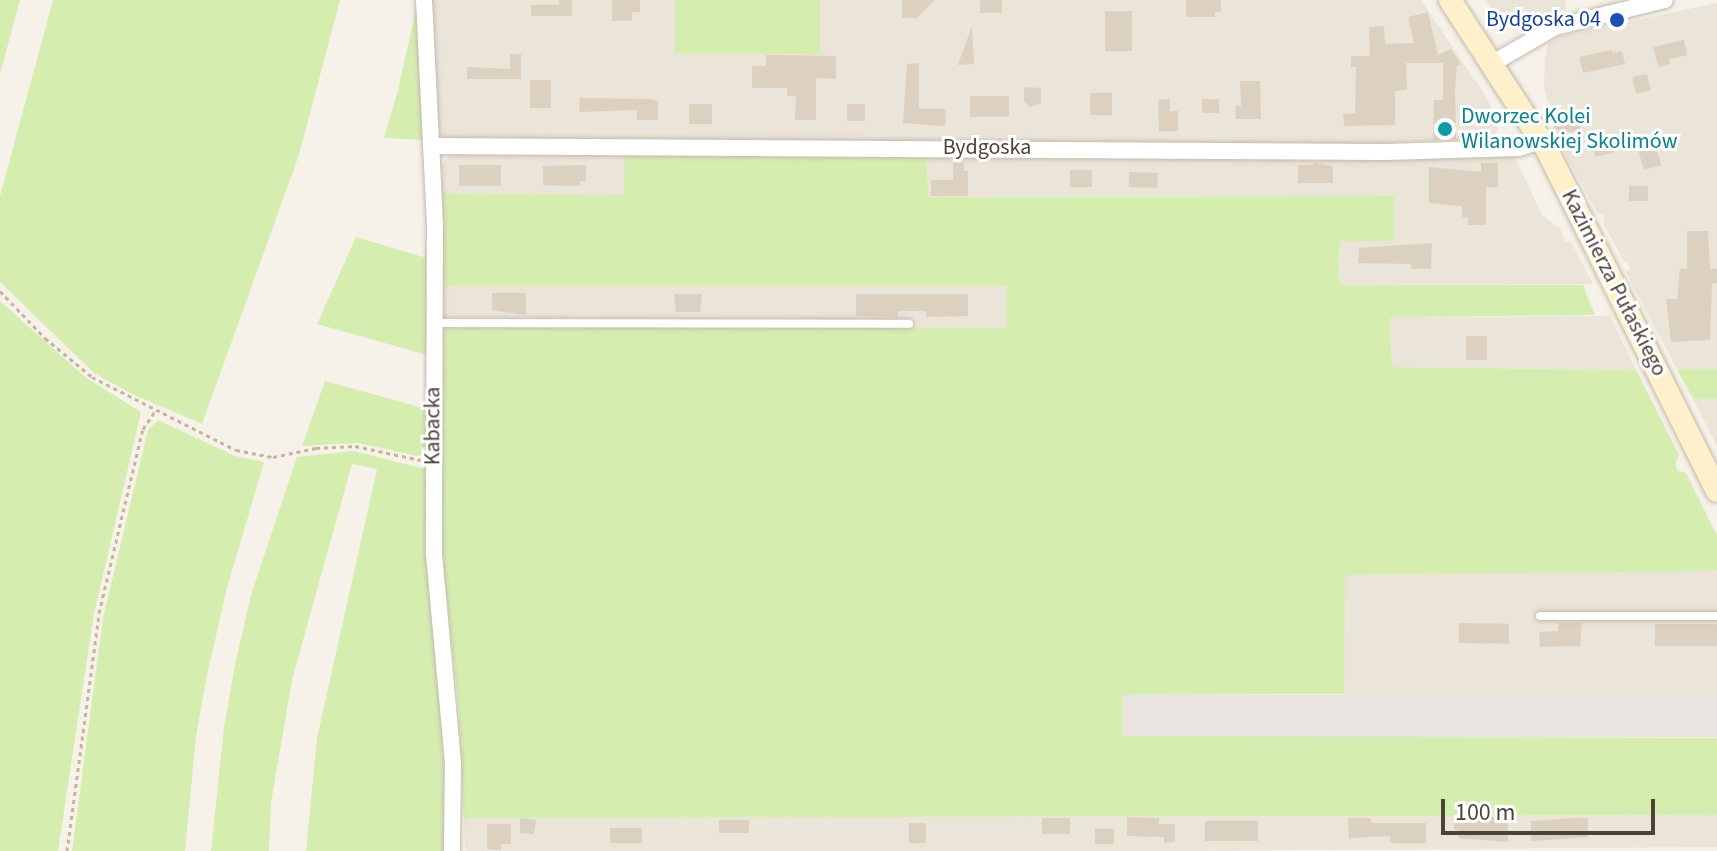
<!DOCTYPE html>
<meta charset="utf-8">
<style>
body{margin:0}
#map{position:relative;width:1717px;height:851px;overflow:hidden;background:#f6f2ea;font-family:"Source Sans 3",sans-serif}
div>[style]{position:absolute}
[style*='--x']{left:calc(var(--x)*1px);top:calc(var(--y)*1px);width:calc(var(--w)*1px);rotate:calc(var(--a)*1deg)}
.residential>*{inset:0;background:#ebe4d8;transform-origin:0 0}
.industrial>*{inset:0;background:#e9e4df;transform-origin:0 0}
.green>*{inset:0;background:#d5eeb0;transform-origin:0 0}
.building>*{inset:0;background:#dcd0c1;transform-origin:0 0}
.path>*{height:3px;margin-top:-1.5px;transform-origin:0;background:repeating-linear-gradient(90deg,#c6b59b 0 4px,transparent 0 8px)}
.roads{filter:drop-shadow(0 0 2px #c3baac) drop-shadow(0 0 2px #c3baac)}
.service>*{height:8px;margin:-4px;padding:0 4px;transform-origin:4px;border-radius:4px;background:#fff}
.minor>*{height:16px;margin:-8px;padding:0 8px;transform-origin:8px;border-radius:8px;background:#fff}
.secondary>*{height:22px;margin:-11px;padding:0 11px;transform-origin:11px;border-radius:11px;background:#fff0cc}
.dots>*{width:22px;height:22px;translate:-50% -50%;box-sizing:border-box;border:4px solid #fff;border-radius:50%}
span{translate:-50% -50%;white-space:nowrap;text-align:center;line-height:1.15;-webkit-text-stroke:6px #fff;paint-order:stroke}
.transit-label{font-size:22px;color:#164399}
.right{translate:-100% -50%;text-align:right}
.culture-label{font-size:22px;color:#0d838f}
.left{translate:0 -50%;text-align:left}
.street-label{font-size:22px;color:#4c4337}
.scale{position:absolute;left:1441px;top:799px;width:214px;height:36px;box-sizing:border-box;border:4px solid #4c4337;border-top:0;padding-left:10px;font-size:24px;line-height:28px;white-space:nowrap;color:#4c4337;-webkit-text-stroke:6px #fff;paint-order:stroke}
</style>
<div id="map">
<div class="residential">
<div style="clip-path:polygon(430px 0,675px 0,676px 54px,820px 53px,820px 0,1421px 0,1489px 101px,1498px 129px,1493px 139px,1396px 142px,1385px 147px,445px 141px,439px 133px)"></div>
<div style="clip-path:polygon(1486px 0,1565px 0,1566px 9px,1531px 20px,1494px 13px)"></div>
<div style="clip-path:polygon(1717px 3px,1717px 369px,1677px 369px,1632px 284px,1626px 271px,1630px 270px,1628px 262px,1624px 261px,1604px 225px,1603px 214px,1598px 214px,1559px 143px,1544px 88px,1545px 58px,1548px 44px,1562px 36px)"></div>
<div style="clip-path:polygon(927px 152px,1514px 155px,1542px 215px,1561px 229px,1565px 242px,1571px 242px,1593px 284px,1339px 285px,1340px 241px,1394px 196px,928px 197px)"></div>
<div style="clip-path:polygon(625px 153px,625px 195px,442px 193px,442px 164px,450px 154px)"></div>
<div style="clip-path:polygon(1007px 285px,1007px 328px,819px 329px,818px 319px,442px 317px,442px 286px)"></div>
<div style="clip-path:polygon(1610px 316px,1636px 370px,1392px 367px,1390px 317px)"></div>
<div style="clip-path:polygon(1693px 399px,1717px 399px,1717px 446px)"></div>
<div style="left:1717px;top:571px;width:124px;height:373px;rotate:90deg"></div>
<div style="clip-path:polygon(1717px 815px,1717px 847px,1179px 851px,468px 851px,465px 848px,464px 818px)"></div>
</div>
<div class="industrial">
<div style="left:1122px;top:695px;width:595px;height:42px"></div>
</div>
<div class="green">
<div style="clip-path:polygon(0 0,20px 0,0 74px)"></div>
<div style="clip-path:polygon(53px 0,340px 0,299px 155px,202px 424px,132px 394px,94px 373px,0 282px,0 196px)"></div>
<div style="clip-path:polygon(418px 0,425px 140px,384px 138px,398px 90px)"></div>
<div style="left:675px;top:0;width:145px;height:54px"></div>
<div style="clip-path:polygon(927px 152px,928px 197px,1394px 196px,1394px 241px,1340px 241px,1339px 285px,1583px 285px,1595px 315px,1390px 317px,1392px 367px,1636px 370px,1679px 455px,1675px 463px,1678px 471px,1686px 473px,1717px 535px,1717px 571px,1345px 575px,1344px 694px,1123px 695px,1123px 736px,1717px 738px,1717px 815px,464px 818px,458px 698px,439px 530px,442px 328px,1006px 328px,1007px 286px,442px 286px,442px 193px,624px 195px,625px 153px)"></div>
<div style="clip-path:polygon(356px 237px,430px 259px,427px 355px,317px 324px)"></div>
<div style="clip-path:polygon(0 301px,85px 377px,141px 412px,94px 614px,58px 851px,0 851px)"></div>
<div style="clip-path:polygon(1677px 369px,1717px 369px,1717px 399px,1693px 399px)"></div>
<div style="clip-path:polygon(325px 381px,427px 409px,428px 452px,418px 456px,358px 443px,302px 446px)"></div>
<div style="clip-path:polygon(158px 420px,235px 456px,264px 462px,227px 588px,207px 675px,196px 737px,185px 851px,72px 851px,103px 618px,148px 430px)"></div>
<div style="clip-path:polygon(354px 451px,425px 469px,443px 713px,445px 851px,306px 851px,317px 738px,377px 469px,352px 464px,292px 680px,271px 803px,269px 851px,211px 851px,224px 727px,236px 660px,251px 595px,297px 457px)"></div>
</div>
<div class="building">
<div style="clip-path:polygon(559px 0,572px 0,572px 16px,531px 16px,531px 5px,559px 5px)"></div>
<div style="clip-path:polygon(612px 0,640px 0,640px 12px,632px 12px,632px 21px,612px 21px)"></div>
<div style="clip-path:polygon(902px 0,935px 0,917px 18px,902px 18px)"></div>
<div style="left:980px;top:0;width:22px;height:13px"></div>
<div style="clip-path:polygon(1186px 0,1221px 0,1221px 12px,1215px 12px,1215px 17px,1186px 17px)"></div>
<div style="left:1105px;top:11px;width:27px;height:40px"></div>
<div style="clip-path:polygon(1428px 12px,1438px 55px,1451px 49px,1461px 64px,1457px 66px,1455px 90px,1456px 139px,1433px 140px,1434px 100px,1443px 100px,1443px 63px,1406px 63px,1407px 90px,1395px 91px,1395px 125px,1344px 126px,1343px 114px,1355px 113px,1356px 67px,1351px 67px,1351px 56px,1370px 56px,1369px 27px,1384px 26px,1385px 44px,1414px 43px,1408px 17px)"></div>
<div style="clip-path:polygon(972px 26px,974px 64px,958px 65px)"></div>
<div style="clip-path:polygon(1684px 40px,1687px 55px,1669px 59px,1670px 64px,1658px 67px,1653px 47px)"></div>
<div style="clip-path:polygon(1612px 50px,1613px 53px,1622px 51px,1625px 64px,1583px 73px,1579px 57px)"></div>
<div style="clip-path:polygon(510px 54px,521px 54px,521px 79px,467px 79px,467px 67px,510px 69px)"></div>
<div style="clip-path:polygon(766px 55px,836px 56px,836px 79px,816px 78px,816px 120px,795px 120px,796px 96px,787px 96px,787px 88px,752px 88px,752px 66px,766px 66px)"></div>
<div style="clip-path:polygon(919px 63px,919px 109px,946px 109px,945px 126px,903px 123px,907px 64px)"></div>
<div style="left:1647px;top:74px;width:17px;height:15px;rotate:77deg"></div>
<div style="left:530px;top:80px;width:21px;height:28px"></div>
<div style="clip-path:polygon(1240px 81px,1260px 81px,1261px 119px,1236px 119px,1235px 106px,1241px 106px)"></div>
<div style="clip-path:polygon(1024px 87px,1041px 88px,1041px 103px,1030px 107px,1024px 101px)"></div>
<div style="left:1112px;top:93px;width:22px;height:22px;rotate:90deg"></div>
<div style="left:970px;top:96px;width:39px;height:21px"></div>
<div style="clip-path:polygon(580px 98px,649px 99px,658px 101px,658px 120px,637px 120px,637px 110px,579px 112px)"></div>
<div style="clip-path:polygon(1170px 99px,1170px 111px,1178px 111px,1178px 131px,1159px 131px,1158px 100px)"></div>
<div style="left:1202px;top:99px;width:17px;height:14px"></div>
<div style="left:689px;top:104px;width:23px;height:20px"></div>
<div style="left:847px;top:104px;width:18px;height:17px"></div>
<div style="clip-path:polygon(1578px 113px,1581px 130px,1559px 134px,1558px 129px,1554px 130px,1552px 118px)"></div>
<div style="left:1611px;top:139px;width:14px;height:19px;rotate:78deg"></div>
<div style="left:1656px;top:146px;width:20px;height:18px;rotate:75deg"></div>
<div style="clip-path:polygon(953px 163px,964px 163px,964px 171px,968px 171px,968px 196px,931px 196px,931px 180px,953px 180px)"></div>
<div style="clip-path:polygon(1313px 163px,1333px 166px,1333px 183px,1298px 183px,1298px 165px,1313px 165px)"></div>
<div style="clip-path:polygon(1481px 163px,1498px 163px,1498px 187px,1486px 187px,1486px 225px,1468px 225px,1468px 218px,1462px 217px,1462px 206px,1429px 203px,1429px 167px,1481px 172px)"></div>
<div style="left:459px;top:165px;width:42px;height:21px"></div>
<div style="clip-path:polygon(586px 165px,586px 181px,580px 181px,580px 186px,543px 185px,543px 166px)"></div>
<div style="left:1070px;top:170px;width:22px;height:17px"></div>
<div style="left:1129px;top:172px;width:29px;height:15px;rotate:2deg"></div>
<div style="left:1648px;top:186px;width:15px;height:19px;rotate:90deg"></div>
<div style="clip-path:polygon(1687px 231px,1708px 231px,1710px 269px,1717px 269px,1717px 283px,1712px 283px,1710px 340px,1671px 342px,1666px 299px,1677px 299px,1680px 269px,1687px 269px)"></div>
<div style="clip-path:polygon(1432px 243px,1431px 269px,1411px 269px,1411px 264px,1358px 263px,1359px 248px)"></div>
<div style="clip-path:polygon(492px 293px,526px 293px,526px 315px,492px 310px)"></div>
<div style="clip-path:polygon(674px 294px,702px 294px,700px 312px,676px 312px)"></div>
<div style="clip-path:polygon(856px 294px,968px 294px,968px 316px,926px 317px,926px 311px,898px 311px,898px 317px,856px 316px)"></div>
<div style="left:1466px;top:336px;width:21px;height:24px"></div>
<div style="left:1459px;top:623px;width:50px;height:20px;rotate:1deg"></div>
<div style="clip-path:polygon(1558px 623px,1582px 623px,1580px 646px,1540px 647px,1539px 632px,1558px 631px)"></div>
<div style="left:1655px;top:624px;width:62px;height:22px"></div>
<div style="clip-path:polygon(1127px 817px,1159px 818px,1159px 824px,1175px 824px,1175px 842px,1164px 843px,1164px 837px,1127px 836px)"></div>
<div style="clip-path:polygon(1503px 817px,1508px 820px,1508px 842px,1458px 838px,1458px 830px,1454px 830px,1454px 818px)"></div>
<div style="clip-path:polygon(520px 818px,536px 820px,534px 834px,520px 833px)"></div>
<div style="left:1042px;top:818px;width:28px;height:16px"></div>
<div style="clip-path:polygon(1348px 818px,1371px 818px,1371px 823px,1426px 823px,1426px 843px,1394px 843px,1390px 842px,1390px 836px,1349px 838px)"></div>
<div style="clip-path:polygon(1574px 818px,1588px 818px,1588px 837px,1531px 841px,1531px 821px)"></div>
<div style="left:719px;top:820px;width:30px;height:13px"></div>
<div style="left:1205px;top:821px;width:53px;height:20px"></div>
<div style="left:909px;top:823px;width:17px;height:20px"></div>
<div style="clip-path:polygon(487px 824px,511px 824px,511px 844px,501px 844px,501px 850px,487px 849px)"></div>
<div style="left:642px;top:828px;width:15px;height:32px;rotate:90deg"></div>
<div style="left:1095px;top:829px;width:19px;height:15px"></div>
</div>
<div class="path">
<div style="--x:0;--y:291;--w:65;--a:46.2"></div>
<div style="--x:45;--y:338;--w:61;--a:39.7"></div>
<div style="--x:92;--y:377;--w:161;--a:26.9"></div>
<div style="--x:236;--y:450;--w:38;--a:11"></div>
<div style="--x:273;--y:457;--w:44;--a:-11.8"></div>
<div style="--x:316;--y:448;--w:39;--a:-3"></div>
<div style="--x:355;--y:446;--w:67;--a:12"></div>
<div style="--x:67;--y:851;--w:240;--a:-82.3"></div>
<div style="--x:99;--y:613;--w:189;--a:-76.6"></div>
<div style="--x:143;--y:429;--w:22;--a:-56"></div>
</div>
<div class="roads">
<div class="service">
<div style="--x:435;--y:323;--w:474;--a:0.1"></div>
<div style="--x:1540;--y:616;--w:177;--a:0"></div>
</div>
<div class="minor">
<div style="--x:424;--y:0;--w:222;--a:87.2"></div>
<div style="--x:435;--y:222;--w:332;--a:90.2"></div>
<div style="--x:434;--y:554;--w:210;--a:84.8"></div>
<div style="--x:453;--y:763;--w:88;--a:90.7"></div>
<div style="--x:1493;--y:63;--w:72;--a:-30.1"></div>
<div style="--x:1555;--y:27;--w:113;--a:-13.8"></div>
<div style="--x:431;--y:146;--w:954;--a:0.36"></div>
<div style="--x:1385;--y:152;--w:134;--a:-1.7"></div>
<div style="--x:1519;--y:148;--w:23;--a:-18"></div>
</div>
<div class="secondary">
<div style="--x:1450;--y:0;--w:179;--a:57.1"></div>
<div style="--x:1547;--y:150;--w:381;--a:63.5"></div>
</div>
</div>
<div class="dots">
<div style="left:1617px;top:20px;background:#1a4fb4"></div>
<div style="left:1445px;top:129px;background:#0f9aa8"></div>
</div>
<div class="transit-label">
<span class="right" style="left:1601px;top:20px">Bydgoska 04</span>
</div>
<div class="culture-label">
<span class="left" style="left:1461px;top:129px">Dworzec Kolei<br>Wilanowskiej Skolimów</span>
</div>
<div class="street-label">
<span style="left:987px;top:148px">Bydgoska</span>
<span style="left:1614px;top:283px;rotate:63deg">Kazimierza Pułaskiego</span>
<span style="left:433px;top:426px;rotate:-90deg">Kabacka</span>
</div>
<div class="scale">100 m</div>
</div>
